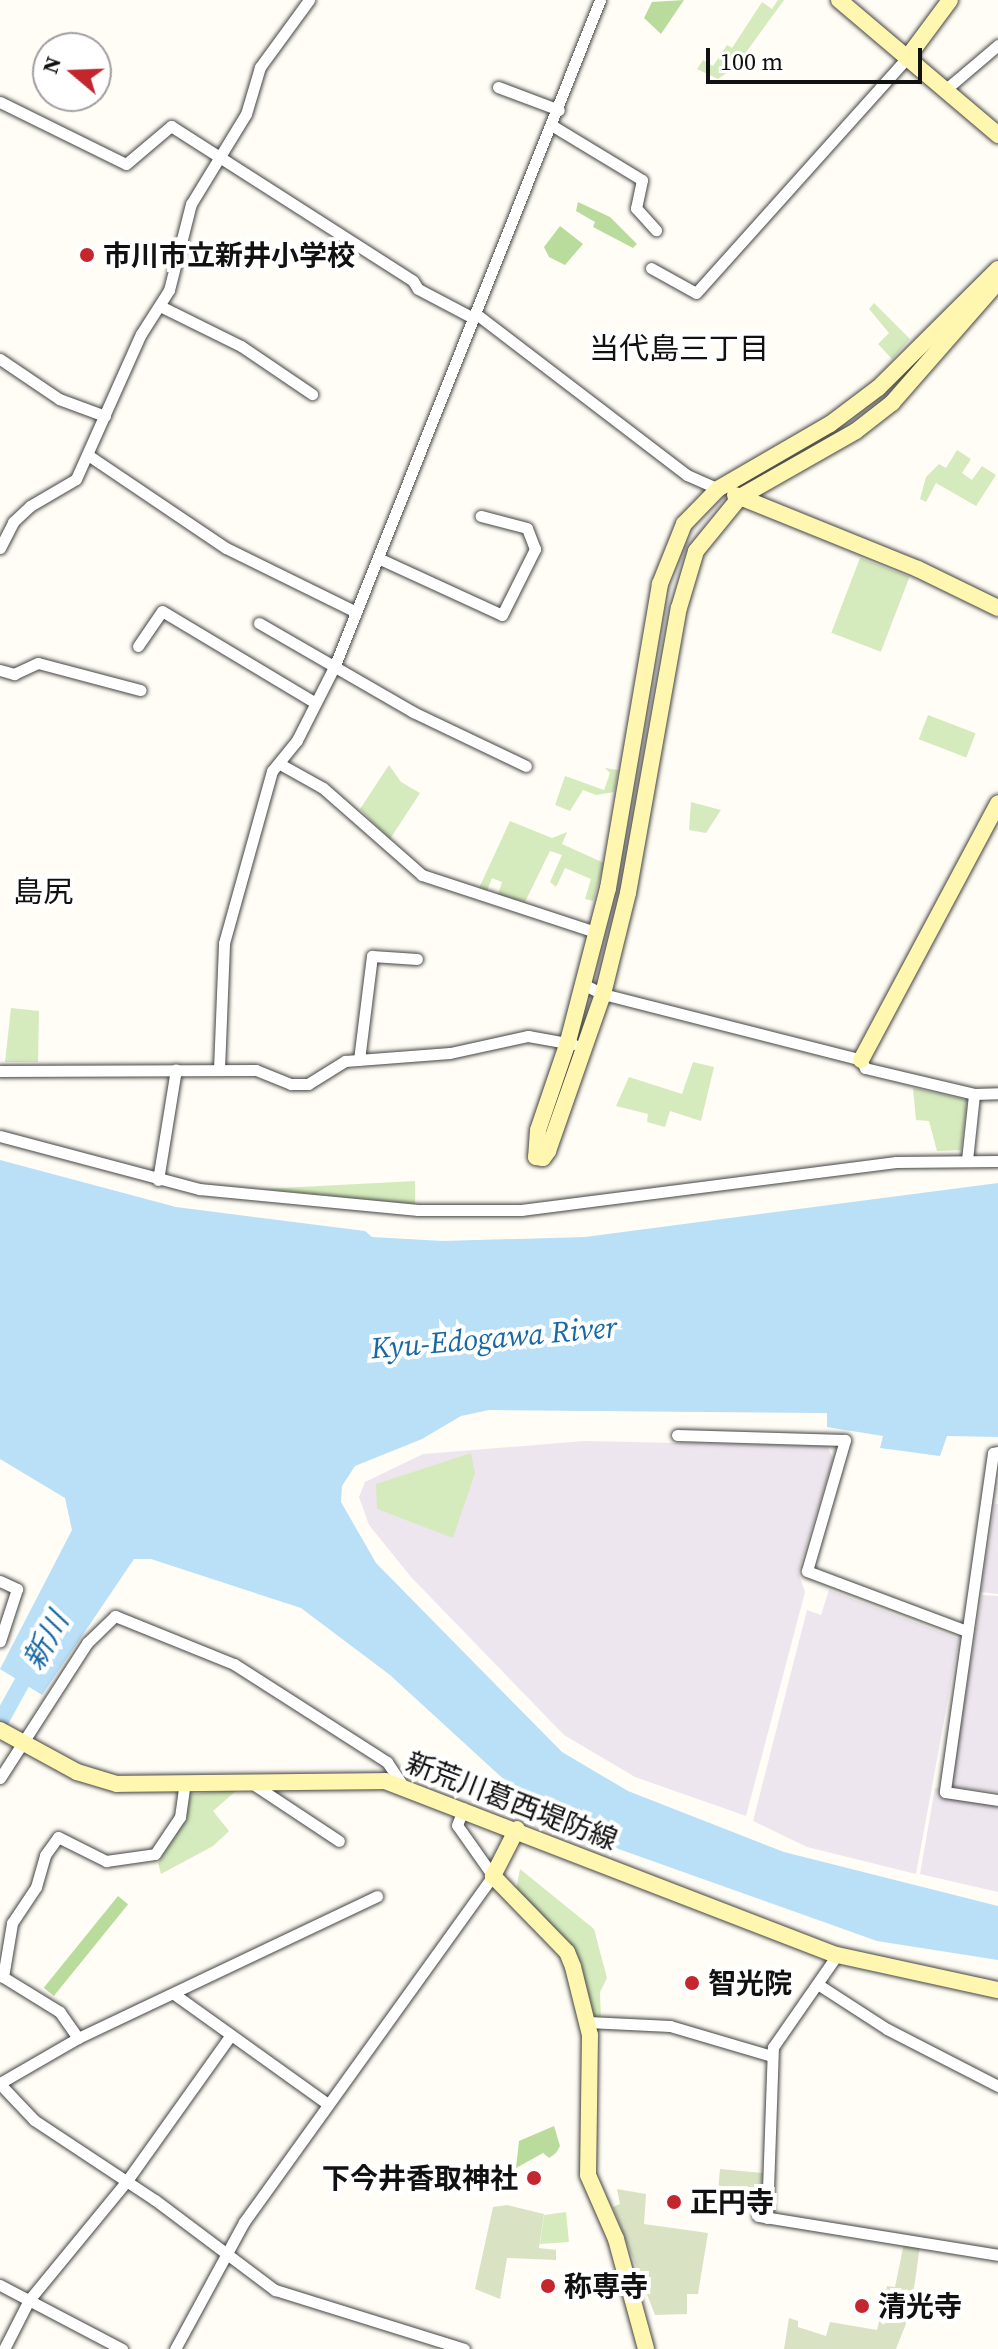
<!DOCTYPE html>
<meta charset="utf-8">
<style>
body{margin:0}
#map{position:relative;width:998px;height:2349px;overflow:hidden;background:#fffdf5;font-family:"Source Serif 4","Noto Sans JP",serif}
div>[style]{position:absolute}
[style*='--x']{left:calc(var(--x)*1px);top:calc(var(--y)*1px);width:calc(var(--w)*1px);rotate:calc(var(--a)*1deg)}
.industrial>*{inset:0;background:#eee6ef}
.green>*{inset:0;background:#d5ebbd;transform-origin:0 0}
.forest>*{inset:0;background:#b9dc9c;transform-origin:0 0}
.cemetery>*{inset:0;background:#d9e3c4}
.water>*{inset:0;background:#b9e0f7}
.canal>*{height:16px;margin:-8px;padding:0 8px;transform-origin:8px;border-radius:8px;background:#b9e0f7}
.roads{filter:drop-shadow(0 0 2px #444) drop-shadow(0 0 2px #444)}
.street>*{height:11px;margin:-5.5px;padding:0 5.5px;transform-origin:5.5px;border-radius:5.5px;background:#fff}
.secondary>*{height:16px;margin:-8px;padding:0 8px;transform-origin:8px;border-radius:8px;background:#fff6b0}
.dots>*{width:22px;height:22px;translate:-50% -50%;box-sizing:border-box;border:4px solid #fff;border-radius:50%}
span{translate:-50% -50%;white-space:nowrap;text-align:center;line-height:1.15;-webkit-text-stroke:8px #fff;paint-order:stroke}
.poi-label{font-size:28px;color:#111;font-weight:700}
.left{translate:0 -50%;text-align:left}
.right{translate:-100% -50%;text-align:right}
.street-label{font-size:28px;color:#111}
.neighbourhood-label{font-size:30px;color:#111}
.water-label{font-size:30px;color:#1768a6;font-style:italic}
.north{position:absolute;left:32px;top:32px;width:80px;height:80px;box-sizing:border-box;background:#fff;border:2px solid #a0a0a0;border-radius:50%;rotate:289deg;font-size:22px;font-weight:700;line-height:32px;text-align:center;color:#111}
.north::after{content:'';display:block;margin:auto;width:28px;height:36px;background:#c4262e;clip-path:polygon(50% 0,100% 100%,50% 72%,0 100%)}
.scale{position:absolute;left:706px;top:48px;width:216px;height:36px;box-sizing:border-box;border:4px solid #111;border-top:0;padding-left:10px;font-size:24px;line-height:28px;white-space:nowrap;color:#111;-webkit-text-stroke:6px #fff;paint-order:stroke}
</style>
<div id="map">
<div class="industrial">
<div style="clip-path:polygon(584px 1441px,827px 1446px,833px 1459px,798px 1572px,805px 1592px,746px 1816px,635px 1777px,564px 1735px,411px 1577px,369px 1525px,359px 1497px,365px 1482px,423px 1454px)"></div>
<div style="clip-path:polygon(995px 1504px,998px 1504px,998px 1594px,981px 1592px)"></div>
<div style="clip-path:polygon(829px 1590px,959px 1639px,916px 1874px,807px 1847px,753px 1821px,807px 1610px,821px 1615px)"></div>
<div style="clip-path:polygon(982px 1595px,998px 1596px,998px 1792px,950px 1787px)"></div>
<div style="clip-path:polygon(935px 1788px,998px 1795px,998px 1892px,920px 1874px)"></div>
</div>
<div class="green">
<div style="clip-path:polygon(778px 0,784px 0,736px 66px,718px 79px,697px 69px,703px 60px,713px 66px,727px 45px,732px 48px,762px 2px,772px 9px)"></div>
<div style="clip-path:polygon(874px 303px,910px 339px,892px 359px,878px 344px,889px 333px,869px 309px)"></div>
<div style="clip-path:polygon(957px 450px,971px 459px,962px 473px,972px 480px,982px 466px,996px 475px,976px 506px,936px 483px,926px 502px,920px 499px,926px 477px,939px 464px,946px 468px)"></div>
<div style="left:860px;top:558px;width:53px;height:80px;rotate:21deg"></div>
<div style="left:928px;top:715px;width:51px;height:26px;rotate:21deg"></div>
<div style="clip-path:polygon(389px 765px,401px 782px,420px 793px,390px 839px,360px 809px)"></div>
<div style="clip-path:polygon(605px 768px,618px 770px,614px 792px,596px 795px,583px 790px,570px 811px,555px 805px,565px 776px,604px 790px,610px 773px)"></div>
<div style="clip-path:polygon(691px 802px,721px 810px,706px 833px,689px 830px)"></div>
<div style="clip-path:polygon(510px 821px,552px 838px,567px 832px,562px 844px,604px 863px,593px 901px,585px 899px,591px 879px,565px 868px,556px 887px,550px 882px,562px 855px,550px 851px,525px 902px,498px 895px,502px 882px,492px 878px,487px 891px,479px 888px)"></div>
<div style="clip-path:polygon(11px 1008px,39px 1011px,38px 1062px,5px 1062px)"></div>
<div style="clip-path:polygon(693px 1062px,714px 1067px,701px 1121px,670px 1111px,665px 1127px,647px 1122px,648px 1114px,616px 1106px,629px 1077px,682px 1094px)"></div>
<div style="clip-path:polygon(913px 1088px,967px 1100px,961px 1150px,937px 1151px,929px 1121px,916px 1120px)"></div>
<div style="clip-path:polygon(415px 1181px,415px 1204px,262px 1189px)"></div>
<div style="clip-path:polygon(471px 1453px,475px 1473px,453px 1538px,377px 1509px,376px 1484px)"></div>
<div style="clip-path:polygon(237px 1790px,213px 1811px,229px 1831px,213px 1846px,161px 1874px,158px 1863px,185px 1820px,191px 1794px)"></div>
<div style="clip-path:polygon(520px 1869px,594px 1929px,607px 1978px,600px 1992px,601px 2020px,592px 2018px,581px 1962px,568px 1941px,516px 1890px)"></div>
<div style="clip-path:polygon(566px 2212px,569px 2242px,540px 2244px,544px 2215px)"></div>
</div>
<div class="forest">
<div style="clip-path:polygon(684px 0,661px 34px,644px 18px,652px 2px)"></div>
<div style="clip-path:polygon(578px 202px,610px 217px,637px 244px,633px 248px,593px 227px,595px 222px,576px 211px)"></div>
<div style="clip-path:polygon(560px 226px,583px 244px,565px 265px,549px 257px,544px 247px)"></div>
<div style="left:118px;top:1896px;width:13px;height:118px;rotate:39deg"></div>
<div style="clip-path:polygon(554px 2126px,560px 2146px,556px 2153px,549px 2158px,543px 2153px,516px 2168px,519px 2141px)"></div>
</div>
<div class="cemetery">
<div style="clip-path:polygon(720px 2169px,763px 2173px,762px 2201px,718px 2192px)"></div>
<div style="clip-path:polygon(617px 2189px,646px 2194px,644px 2224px,708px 2233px,698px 2294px,687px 2294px,687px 2314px,655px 2315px,613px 2207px,620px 2204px)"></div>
<div style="clip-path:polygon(507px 2205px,544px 2214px,539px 2248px,556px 2250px,556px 2260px,507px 2258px,500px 2299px,475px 2289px,493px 2207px)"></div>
<div style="clip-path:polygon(904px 2243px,920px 2245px,911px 2311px,896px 2349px,784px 2349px,789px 2318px,798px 2321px,798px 2327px,826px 2336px,830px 2322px,877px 2330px,887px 2286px,895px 2287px)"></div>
</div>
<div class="water">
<div style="clip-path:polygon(0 1160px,176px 1207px,365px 1231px,372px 1237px,443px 1241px,585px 1237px,998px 1183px,998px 1437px,947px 1436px,940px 1456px,880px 1448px,883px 1436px,827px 1427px,827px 1413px,489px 1410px,461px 1416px,422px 1439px,355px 1466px,342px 1486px,341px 1502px,376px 1563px,562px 1752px,628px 1791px,784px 1852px,998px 1906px,998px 1960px,877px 1941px,613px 1847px,561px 1824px,523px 1797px,390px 1675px,301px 1608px,151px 1559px,134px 1559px,42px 1695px,0 1669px,72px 1530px,65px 1498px,0 1459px)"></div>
</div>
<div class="canal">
<div style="--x:0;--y:1722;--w:64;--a:-61"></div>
</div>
<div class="roads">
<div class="street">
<div style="--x:498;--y:87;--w:65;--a:20.7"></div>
<div style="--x:945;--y:90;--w:70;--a:-40.3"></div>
<div style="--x:0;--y:102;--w:140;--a:26.2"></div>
<div style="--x:126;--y:164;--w:59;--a:-40.2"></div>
<div style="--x:171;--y:126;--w:287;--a:32.6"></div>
<div style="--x:413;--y:281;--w:9;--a:58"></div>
<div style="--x:418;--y:289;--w:62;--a:27.8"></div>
<div style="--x:553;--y:126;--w:104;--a:31.2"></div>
<div style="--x:642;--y:180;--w:29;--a:102"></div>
<div style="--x:636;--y:208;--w:30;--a:48"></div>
<div style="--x:651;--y:268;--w:51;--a:29.1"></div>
<div style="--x:696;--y:293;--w:316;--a:-48.1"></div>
<div style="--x:160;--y:306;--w:90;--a:26.3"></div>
<div style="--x:241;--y:346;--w:86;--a:34.1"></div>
<div style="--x:475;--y:313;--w:267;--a:37.4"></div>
<div style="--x:687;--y:475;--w:34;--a:24"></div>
<div style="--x:0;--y:359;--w:71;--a:34.1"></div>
<div style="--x:59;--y:399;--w:49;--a:20.3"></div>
<div style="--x:88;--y:455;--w:166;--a:34"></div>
<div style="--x:226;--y:548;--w:145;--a:26.2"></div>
<div style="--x:0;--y:548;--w:29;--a:-63"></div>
<div style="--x:13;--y:522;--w:23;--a:-43"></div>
<div style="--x:30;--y:506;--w:53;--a:-30.4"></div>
<div style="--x:76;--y:479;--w:159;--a:-65.9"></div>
<div style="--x:141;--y:334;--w:52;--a:-57.5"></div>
<div style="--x:169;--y:290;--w:89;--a:-75.7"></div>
<div style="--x:191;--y:204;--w:105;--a:-58.6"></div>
<div style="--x:246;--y:114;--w:49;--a:-73.4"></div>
<div style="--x:260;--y:67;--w:83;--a:-53.8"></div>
<div style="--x:378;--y:558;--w:136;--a:24.7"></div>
<div style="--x:502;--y:615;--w:74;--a:-63.4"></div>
<div style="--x:535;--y:549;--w:22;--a:-111"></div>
<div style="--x:527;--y:528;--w:48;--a:-165.4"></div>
<div style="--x:259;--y:623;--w:178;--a:30"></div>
<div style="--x:413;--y:712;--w:125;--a:25.5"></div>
<div style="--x:138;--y:646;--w:42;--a:-55.6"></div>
<div style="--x:162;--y:611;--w:179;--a:30.9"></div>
<div style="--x:0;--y:670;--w:15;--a:16"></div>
<div style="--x:14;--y:674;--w:26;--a:-25"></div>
<div style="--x:38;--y:663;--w:106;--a:14.8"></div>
<div style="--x:280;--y:764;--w:49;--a:29.2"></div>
<div style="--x:323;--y:788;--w:132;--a:41.3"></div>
<div style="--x:422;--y:875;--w:185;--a:18.2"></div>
<div style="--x:583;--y:984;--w:22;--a:27"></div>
<div style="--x:603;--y:994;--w:266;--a:14.3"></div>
<div style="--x:861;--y:1060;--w:9;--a:63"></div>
<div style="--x:865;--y:1068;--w:112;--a:13.4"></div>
<div style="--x:974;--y:1094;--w:24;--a:-2"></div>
<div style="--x:359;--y:1060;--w:105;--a:-82.9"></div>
<div style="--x:372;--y:956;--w:45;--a:3.8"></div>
<div style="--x:219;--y:1069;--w:126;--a:-87.7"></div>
<div style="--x:224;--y:943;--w:179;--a:-74.4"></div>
<div style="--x:272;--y:771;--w:40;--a:-51"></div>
<div style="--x:297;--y:740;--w:84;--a:-63.1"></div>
<div style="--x:335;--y:665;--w:716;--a:-68.27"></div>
<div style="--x:0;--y:1071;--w:256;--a:-0.2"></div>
<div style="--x:256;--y:1070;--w:38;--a:22"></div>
<div style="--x:291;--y:1084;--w:17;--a:0"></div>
<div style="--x:308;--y:1084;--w:44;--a:-31.9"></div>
<div style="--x:345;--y:1061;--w:105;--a:-4.4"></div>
<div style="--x:450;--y:1053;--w:80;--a:-12.3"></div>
<div style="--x:528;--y:1036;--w:46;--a:10.1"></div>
<div style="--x:0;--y:1136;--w:206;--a:14.9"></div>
<div style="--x:199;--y:1189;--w:220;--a:5.5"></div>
<div style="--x:418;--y:1210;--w:103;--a:0"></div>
<div style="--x:521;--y:1210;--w:378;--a:-7.3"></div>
<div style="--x:896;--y:1162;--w:102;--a:-0.6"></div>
<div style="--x:967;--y:1160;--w:66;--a:-83.9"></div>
<div style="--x:158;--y:1180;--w:112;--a:-80.8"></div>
<div style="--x:677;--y:1435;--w:168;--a:1.7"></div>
<div style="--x:845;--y:1440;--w:136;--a:106.2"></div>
<div style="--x:807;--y:1571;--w:171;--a:20.6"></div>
<div style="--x:998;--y:1452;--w:5;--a:169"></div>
<div style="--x:993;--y:1453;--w:342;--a:98.1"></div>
<div style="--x:945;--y:1792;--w:54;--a:8.6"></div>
<div style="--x:0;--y:1581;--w:19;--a:25"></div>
<div style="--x:17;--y:1589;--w:55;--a:108.1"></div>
<div style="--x:0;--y:1778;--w:161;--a:-57.2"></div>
<div style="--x:87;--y:1643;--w:39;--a:-44"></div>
<div style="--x:115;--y:1616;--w:128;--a:22"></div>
<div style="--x:234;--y:1664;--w:182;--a:32.6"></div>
<div style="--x:387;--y:1762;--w:29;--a:56"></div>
<div style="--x:253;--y:1784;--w:103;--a:33.5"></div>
<div style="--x:819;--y:1985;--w:81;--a:32.9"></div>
<div style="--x:887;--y:2029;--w:125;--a:27.2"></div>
<div style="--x:174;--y:1994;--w:187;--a:35.6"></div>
<div style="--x:588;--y:2022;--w:82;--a:2.8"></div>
<div style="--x:670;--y:2026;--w:106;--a:16.4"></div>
<div style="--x:78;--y:2038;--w:32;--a:-125"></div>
<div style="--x:60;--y:2012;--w:67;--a:-148.4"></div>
<div style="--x:3;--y:1977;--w:55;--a:-80.5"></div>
<div style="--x:12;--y:1923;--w:43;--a:-56.3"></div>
<div style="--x:36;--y:1887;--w:33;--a:-74"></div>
<div style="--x:45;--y:1855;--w:22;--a:-54"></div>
<div style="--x:58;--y:1837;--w:54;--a:26.6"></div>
<div style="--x:106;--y:1861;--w:49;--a:-8.1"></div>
<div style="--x:155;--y:1854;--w:45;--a:-56"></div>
<div style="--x:180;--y:1817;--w:34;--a:-82"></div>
<div style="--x:0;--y:2083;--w:90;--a:-30"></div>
<div style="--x:78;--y:2038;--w:331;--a:-25.4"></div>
<div style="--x:0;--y:2084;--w:50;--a:46.6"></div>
<div style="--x:34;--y:2120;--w:145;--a:33.5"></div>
<div style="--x:155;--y:2200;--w:150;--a:36.9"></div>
<div style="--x:275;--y:2290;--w:198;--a:17.3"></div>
<div style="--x:758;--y:2216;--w:243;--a:9.2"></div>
<div style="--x:767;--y:2218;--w:171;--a:-88"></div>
<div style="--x:773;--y:2047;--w:112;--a:-55.2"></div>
<div style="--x:0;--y:2285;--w:138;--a:27.7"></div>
<div style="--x:4;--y:2349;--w:55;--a:-63"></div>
<div style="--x:29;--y:2300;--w:153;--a:-50.6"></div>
<div style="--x:126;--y:2182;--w:179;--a:-54.5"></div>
<div style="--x:175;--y:2349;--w:145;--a:-61.5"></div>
<div style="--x:244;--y:2222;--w:426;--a:-54.3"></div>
<div style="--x:493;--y:1876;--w:62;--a:-125.2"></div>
<div style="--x:457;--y:1825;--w:18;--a:-68"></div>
</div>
<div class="secondary">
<div style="--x:839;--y:0;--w:209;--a:40.3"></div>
<div style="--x:907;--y:58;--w:72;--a:-53.4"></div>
<div style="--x:998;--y:269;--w:169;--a:135.2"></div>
<div style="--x:878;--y:388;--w:60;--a:143.1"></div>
<div style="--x:830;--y:424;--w:129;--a:149.9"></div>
<div style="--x:718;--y:489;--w:49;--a:134.2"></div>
<div style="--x:684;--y:524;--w:65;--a:111.8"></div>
<div style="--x:660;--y:584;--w:308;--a:99.7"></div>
<div style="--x:608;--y:888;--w:159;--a:104.6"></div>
<div style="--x:568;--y:1042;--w:93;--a:108.8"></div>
<div style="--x:538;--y:1130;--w:27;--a:94"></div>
<div style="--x:536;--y:1157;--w:7;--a:8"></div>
<div style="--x:543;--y:1158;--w:9;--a:-54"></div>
<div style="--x:548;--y:1151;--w:166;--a:-70.7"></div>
<div style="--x:603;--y:994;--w:104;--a:-76.1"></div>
<div style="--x:628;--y:893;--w:290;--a:-79.9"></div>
<div style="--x:679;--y:608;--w:59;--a:-73.4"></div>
<div style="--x:696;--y:551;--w:70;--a:-50.8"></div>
<div style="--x:740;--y:497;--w:133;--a:-29.6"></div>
<div style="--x:856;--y:431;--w:46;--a:-37.9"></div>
<div style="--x:892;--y:403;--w:161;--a:-48.8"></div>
<div style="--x:735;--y:495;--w:197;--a:22"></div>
<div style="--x:918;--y:569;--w:89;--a:26"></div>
<div style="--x:861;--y:1060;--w:291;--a:-61.9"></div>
<div style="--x:0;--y:1730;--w:88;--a:28.6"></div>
<div style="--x:77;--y:1772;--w:42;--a:16.7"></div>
<div style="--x:117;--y:1784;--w:268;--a:-0.6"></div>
<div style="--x:385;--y:1781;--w:484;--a:21.1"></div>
<div style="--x:837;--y:1955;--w:165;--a:12.3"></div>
<div style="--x:517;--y:1829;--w:53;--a:117.1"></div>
<div style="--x:493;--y:1876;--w:106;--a:45.8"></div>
<div style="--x:567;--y:1952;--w:16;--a:68"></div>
<div style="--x:573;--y:1967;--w:70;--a:76"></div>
<div style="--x:590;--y:2035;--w:140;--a:90.8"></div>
<div style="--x:588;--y:2175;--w:70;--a:66.4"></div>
<div style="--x:616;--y:2239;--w:114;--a:74.7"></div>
</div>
</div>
<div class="dots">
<div style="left:87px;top:255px;background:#c4262e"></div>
<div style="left:692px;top:1983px;background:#c4262e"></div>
<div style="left:534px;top:2178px;background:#c4262e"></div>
<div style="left:674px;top:2202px;background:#c4262e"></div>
<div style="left:548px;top:2286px;background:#c4262e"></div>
<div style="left:862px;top:2306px;background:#c4262e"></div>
</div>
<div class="poi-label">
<span class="left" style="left:103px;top:255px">市川市立新井小学校</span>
<span class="left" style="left:708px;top:1983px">智光院</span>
<span class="right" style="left:518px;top:2178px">下今井香取神社</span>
<span class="left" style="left:690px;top:2202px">正円寺</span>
<span class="left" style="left:564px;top:2286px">称専寺</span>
<span class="left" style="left:878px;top:2306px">清光寺</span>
</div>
<div class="street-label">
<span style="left:512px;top:1801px;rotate:21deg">新荒川葛西堤防線</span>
</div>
<div class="neighbourhood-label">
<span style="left:679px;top:349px">当代島三丁目</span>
<span style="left:43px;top:892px">島尻</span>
</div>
<div class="water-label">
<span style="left:494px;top:1338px;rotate:-5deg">Kyu-Edogawa River</span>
<span style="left:46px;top:1641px;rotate:-61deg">新川</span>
</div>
<div class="north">N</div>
<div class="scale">100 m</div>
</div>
